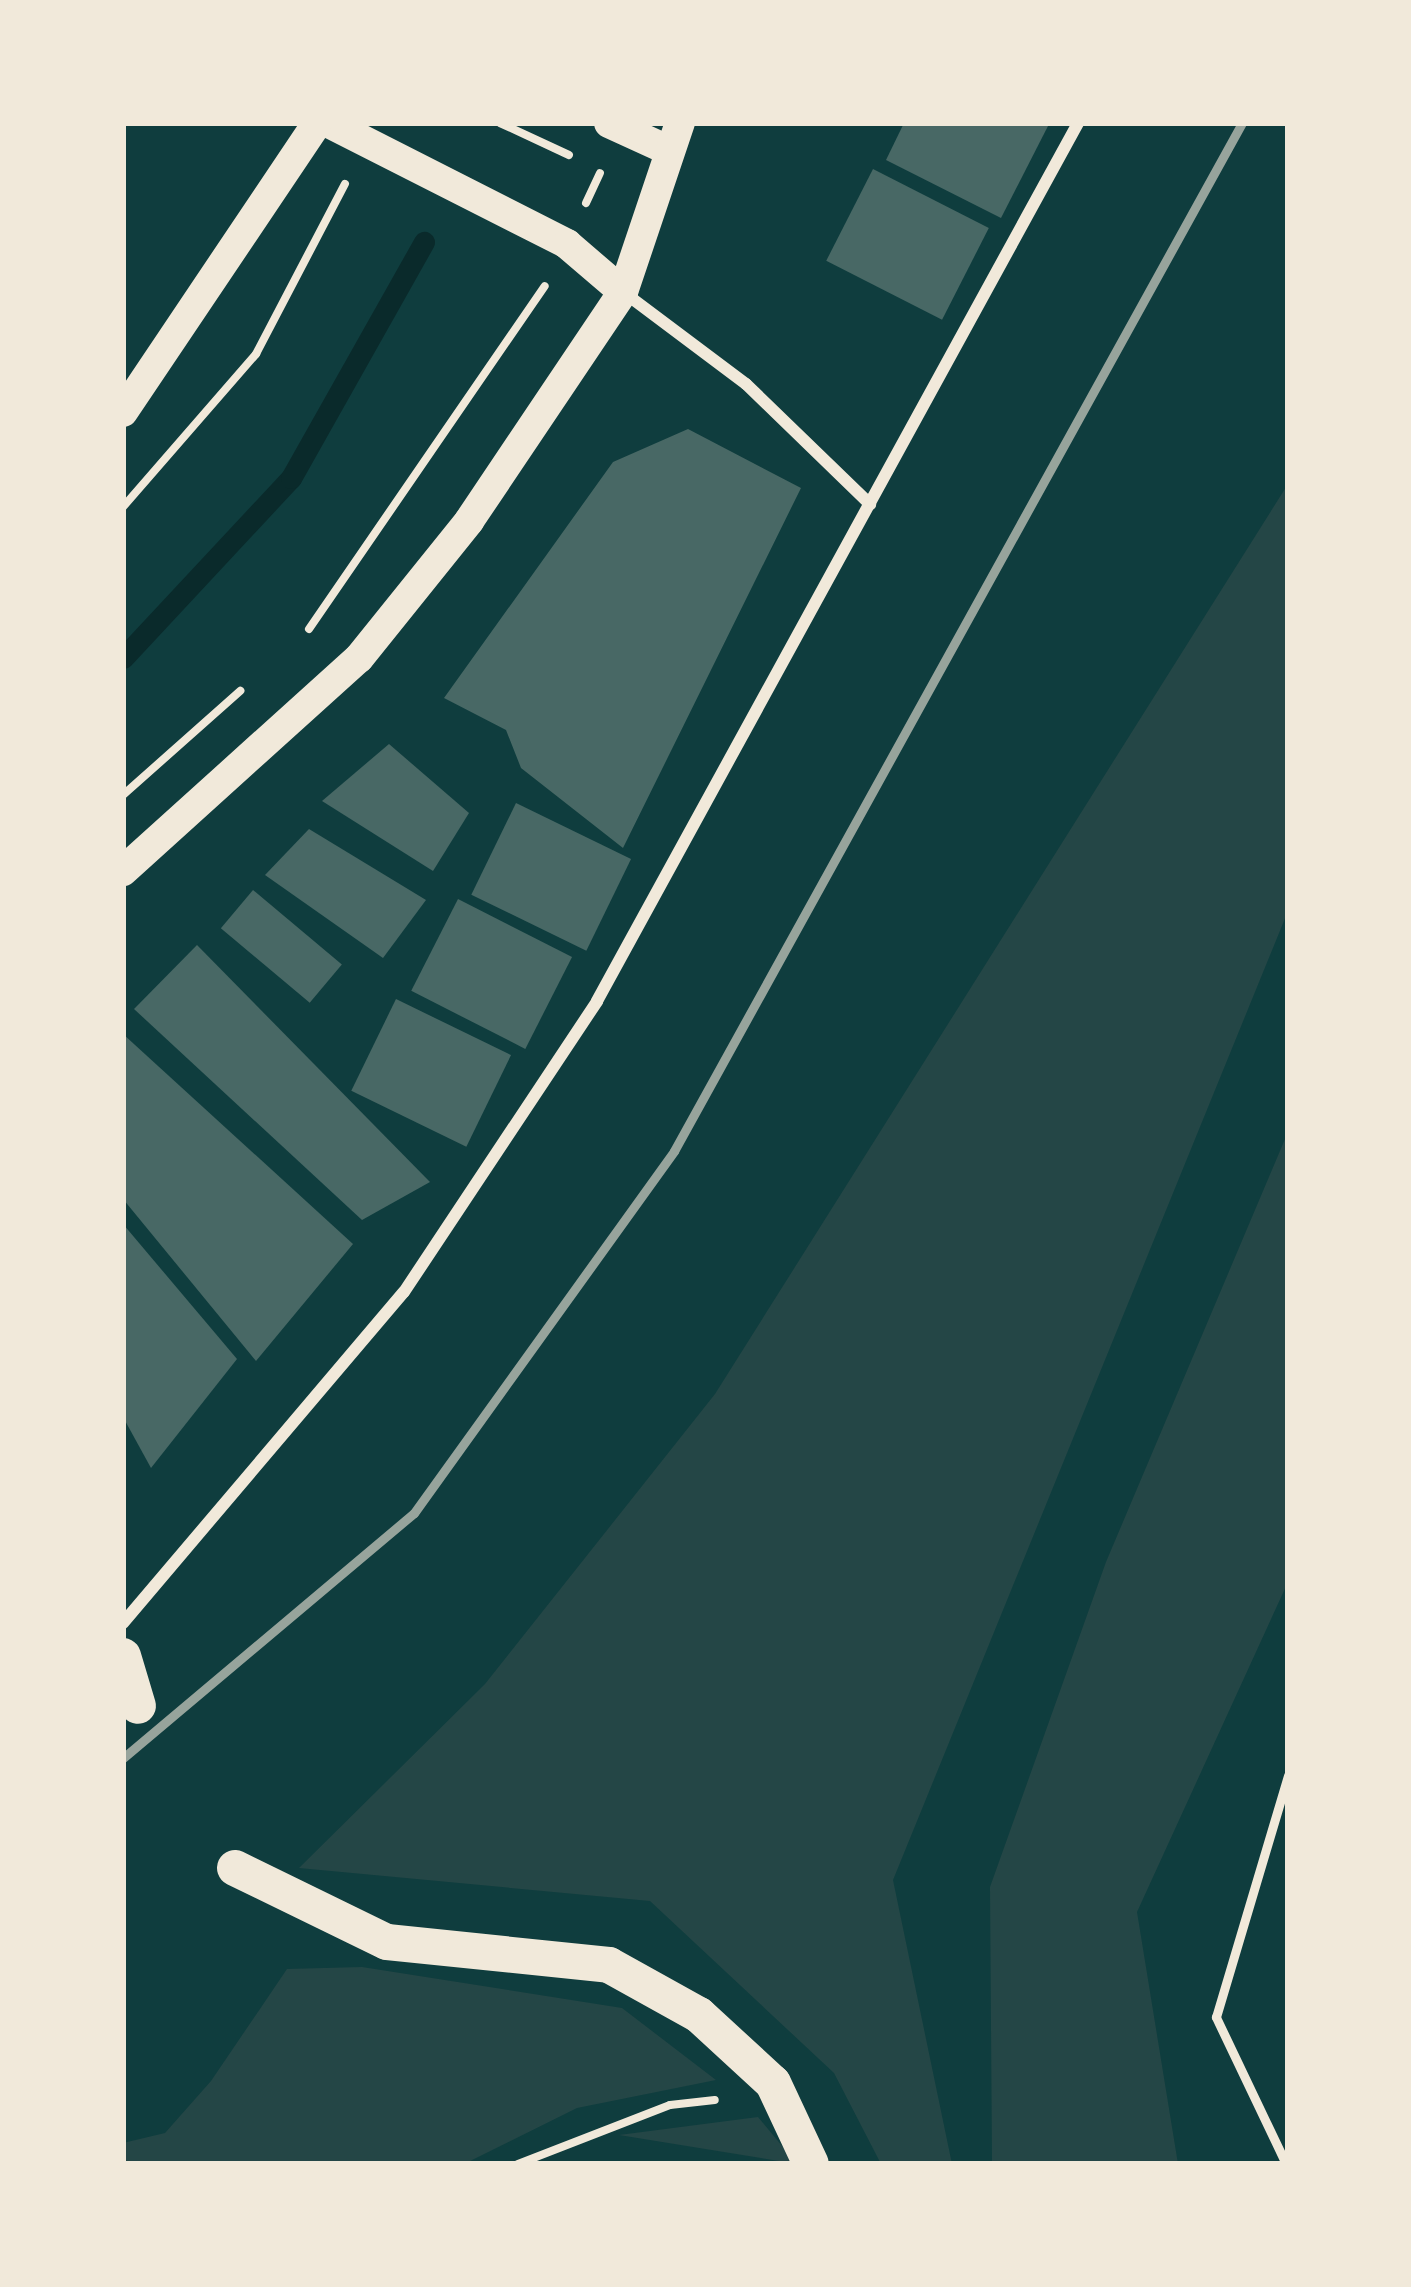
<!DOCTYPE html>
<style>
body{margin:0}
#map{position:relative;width:1411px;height:2287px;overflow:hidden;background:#0f3d3e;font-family:Arial,sans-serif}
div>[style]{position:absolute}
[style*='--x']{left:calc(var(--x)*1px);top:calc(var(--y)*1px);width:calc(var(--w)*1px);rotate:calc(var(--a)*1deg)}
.green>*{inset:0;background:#244646}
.stream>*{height:21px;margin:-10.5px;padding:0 10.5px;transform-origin:10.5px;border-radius:10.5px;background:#0a2a2b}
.building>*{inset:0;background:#486865;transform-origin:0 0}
.path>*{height:8px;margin:-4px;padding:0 4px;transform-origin:4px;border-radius:4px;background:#f1e9da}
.service>*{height:9px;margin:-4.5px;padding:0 4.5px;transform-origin:4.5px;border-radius:4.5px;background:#f1e9da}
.minor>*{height:12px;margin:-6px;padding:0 6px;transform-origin:6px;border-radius:6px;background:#f1e9da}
.primary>*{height:30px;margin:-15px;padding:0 15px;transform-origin:15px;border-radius:15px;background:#f1e9da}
.motorway>*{height:36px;margin:-18px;padding:0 18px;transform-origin:18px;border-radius:18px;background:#f1e9da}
.rail>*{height:9px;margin:-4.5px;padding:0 4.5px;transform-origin:4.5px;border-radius:4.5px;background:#97a49c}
span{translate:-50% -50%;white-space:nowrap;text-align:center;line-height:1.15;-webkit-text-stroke:12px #f1e9da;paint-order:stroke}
.frame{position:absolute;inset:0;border:126px solid #f1e9da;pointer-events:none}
</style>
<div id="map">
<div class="green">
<div style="clip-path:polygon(1288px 484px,1288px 911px,893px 1880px,952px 2164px,881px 2164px,834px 2073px,650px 1901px,299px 1868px,485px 1684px,715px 1394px)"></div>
<div style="clip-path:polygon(1288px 1132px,1288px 1582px,1137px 1912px,1178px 2164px,992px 2164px,990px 1887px,1106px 1562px)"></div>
<div style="clip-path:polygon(362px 1967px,622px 2008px,716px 2080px,577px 2108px,464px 2164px,123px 2164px,123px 2143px,165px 2133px,211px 2081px,287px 1969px)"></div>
<div style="clip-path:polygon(758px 2117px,797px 2164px,619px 2135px)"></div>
</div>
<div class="stream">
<div style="--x:123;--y:658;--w:246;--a:-47"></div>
<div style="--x:291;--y:478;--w:271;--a:-60.6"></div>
</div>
<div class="building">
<div style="clip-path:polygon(904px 123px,1042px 123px,1048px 126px,1001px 218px,886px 160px)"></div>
<div style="left:873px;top:169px;width:130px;height:103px;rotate:27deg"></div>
<div style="clip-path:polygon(688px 429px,801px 488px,623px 848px,521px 768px,506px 730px,444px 698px,613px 462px)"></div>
<div style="clip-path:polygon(389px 744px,469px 813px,433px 871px,322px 801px)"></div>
<div style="left:516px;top:803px;width:128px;height:102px;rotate:26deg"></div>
<div style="clip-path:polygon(309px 829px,426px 900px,383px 958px,265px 875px)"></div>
<div style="left:253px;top:890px;width:116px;height:50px;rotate:40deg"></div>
<div style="left:458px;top:899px;width:128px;height:103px;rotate:27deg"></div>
<div style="clip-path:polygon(197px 945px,430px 1182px,362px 1220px,134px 1009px)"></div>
<div style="left:396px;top:999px;width:128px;height:102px;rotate:26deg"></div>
<div style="clip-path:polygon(123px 1034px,353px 1244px,256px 1361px,123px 1199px)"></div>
<div style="clip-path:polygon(123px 1224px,237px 1359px,151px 1468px,123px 1417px)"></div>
</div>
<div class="path">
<div style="--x:500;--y:123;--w:76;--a:24.9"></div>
<div style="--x:586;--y:203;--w:33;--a:-65"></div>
<div style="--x:123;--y:507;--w:203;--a:-49"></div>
<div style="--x:256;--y:354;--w:192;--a:-62.4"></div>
<div style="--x:309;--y:629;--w:416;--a:-55.5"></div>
<div style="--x:123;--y:795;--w:157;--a:-41.6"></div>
<div style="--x:518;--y:2164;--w:163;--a:-21.2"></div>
<div style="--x:670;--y:2105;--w:45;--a:-6.3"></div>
</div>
<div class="service">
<div style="--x:1286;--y:2164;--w:163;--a:-115.5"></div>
<div style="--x:1216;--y:2017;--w:252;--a:-73.4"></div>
</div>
<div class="minor">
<div style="--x:626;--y:294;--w:150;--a:36.9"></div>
<div style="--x:746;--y:384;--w:173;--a:44.1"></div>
<div style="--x:123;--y:1623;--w:434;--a:-49.7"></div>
<div style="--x:404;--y:1292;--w:349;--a:-56.4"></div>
<div style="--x:597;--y:1001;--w:1001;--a:-61.28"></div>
</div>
<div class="primary">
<div style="--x:329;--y:123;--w:267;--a:26.9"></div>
<div style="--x:567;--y:244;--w:74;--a:40.6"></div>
<div style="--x:609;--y:123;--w:65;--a:24.6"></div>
<div style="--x:123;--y:412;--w:348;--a:-56.1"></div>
<div style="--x:123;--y:871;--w:318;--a:-42.1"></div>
<div style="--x:359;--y:658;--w:176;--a:-51.2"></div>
<div style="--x:469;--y:521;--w:276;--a:-56.1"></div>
<div style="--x:623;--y:292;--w:178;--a:-71.4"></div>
</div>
<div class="motorway">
<div style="--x:123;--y:1656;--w:52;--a:73.3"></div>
<div style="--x:235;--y:1868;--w:169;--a:26"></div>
<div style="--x:387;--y:1942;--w:223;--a:5.9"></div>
<div style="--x:609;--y:1965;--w:103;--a:29.1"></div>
<div style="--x:699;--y:2015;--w:100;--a:42.6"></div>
<div style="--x:773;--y:2083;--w:89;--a:64.9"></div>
</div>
<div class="rail">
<div style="--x:123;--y:1758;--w:380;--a:-40.1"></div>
<div style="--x:414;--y:1513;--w:446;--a:-54.3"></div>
<div style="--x:674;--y:1151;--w:1174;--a:-61.08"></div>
</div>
<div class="frame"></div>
</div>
